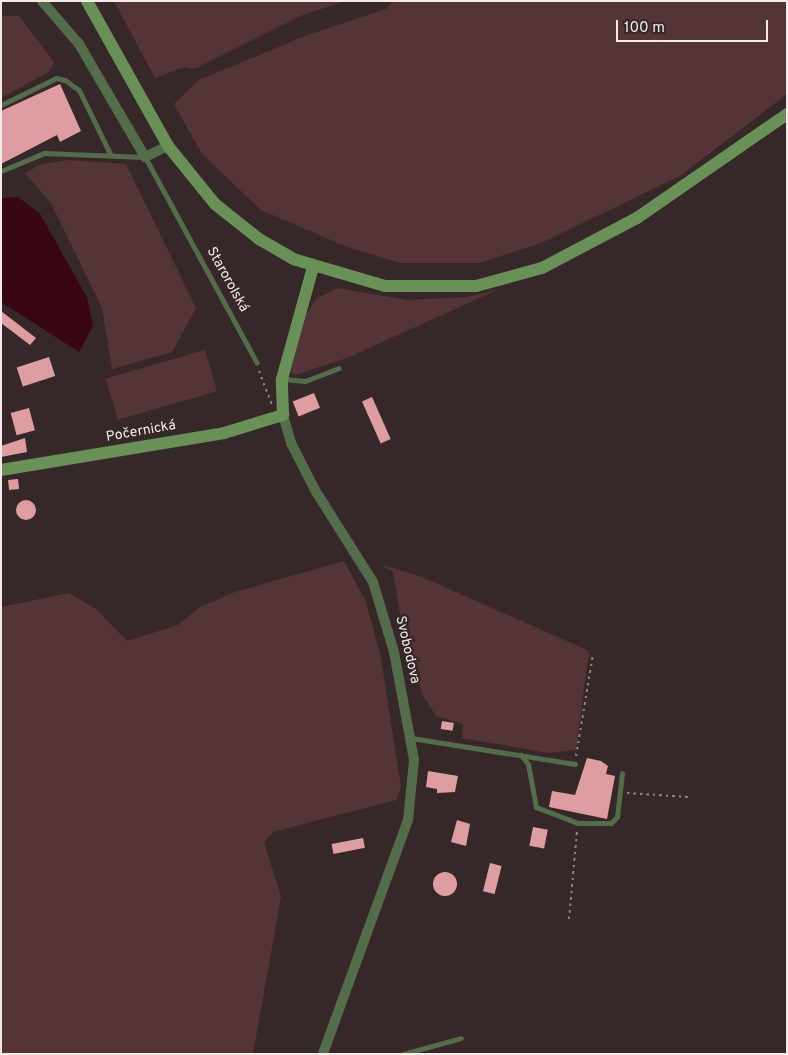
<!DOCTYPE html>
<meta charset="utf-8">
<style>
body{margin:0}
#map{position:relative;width:788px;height:1055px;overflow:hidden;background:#362829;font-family:Overpass,sans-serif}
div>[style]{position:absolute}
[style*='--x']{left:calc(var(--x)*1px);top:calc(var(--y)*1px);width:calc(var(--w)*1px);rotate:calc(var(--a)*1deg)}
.green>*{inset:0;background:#553437;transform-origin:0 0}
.water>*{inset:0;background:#390711}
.building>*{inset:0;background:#dd9da1;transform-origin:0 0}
.round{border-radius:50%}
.path>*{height:2px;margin-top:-1px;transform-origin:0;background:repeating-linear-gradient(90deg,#8f8383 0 2.5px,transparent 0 6.5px)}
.lane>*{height:5px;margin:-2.5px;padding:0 2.5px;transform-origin:2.5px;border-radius:2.5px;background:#536c49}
.street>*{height:10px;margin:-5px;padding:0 5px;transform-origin:5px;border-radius:5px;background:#536c49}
.secondary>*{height:12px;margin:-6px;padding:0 6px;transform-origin:6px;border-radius:6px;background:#689057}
span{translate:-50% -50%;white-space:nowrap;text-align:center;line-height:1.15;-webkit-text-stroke:5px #362829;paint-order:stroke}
.street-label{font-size:14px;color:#f4eaea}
.frame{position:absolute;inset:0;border:2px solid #f4eaea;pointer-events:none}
.scale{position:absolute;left:616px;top:20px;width:152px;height:22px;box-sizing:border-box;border:2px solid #f4eaea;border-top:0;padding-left:6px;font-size:15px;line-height:18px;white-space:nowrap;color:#f4eaea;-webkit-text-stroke:4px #362829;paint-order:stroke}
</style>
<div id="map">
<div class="green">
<div style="clip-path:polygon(114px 1px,345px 1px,303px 15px,194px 69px,184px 67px,155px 78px)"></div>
<div style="clip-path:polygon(394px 1px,787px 1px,787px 94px,680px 176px,541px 243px,479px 263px,400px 263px,347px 247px,261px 210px,202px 154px,174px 104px,199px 80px,305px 36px,386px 9px)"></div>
<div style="clip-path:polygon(1px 16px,19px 16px,54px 62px,49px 72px,1px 98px)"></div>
<div style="clip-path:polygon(69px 160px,126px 164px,196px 308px,172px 352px,112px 369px,102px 308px,51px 203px,25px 173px,42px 164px)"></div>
<div style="clip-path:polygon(338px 288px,407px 300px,468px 297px,497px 290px,347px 358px,295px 375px,291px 371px,306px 315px,317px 298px)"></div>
<div style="left:205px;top:350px;width:43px;height:103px;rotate:74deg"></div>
<div style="clip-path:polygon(344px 561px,366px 602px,381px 658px,401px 787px,396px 800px,273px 832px,264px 842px,281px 897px,253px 1054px,1px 1054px,1px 607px,69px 593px,96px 609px,127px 641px,178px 625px,200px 607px,235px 592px)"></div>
<div style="clip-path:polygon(379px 564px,422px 577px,589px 651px,576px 750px,548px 753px,462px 738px,463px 724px,436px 716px,423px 695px,404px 639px,393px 571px)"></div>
</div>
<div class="water">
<div style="clip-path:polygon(18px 197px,40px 214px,87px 297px,93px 326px,79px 352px,1px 302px,1px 198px)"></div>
</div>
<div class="building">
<div style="clip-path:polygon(60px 84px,81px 131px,60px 142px,57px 135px,1px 164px,1px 111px)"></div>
<div style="clip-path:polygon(1px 311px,36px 338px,30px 345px,1px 323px)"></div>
<div style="left:49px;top:357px;width:20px;height:34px;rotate:72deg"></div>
<div style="left:314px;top:393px;width:16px;height:23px;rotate:68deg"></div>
<div style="left:372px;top:397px;width:46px;height:11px;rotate:66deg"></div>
<div style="left:29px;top:408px;width:23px;height:19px;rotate:75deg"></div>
<div style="clip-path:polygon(25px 438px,27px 452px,1px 457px,1px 446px)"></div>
<div style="left:18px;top:479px;width:10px;height:10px;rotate:84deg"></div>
<div class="round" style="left:16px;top:500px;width:20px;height:20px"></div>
<div style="left:442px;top:721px;width:12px;height:8px;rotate:9deg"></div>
<div style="clip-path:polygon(587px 758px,601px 761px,608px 766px,606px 774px,615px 776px,607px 819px,549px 807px,552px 791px,575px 795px)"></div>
<div style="clip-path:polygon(428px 771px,458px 776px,455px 792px,437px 793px,437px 789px,426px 787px)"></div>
<div style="clip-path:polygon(457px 820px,470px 824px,466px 846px,451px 842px)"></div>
<div style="left:533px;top:827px;width:15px;height:19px;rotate:11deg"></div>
<div style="left:363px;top:838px;width:10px;height:32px;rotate:79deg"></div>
<div style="left:490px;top:863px;width:12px;height:29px;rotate:14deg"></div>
<div class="round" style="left:433px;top:872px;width:24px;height:24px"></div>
</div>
<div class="path">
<div style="--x:259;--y:371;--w:36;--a:69"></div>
<div style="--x:576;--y:756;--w:103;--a:-80.5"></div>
<div style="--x:627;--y:793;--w:61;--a:3.8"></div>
<div style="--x:569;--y:919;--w:88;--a:-84.8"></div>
</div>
<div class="lane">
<div style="--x:1;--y:105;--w:61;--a:-26.1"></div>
<div style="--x:56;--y:78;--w:9;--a:13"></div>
<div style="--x:65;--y:80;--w:17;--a:36"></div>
<div style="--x:79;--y:90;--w:73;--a:64.1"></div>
<div style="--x:1;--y:171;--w:47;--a:-22.7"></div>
<div style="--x:44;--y:153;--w:101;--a:2.3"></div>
<div style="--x:145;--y:157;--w:234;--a:61.5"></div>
<div style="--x:283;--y:379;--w:22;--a:5"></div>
<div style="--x:305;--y:381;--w:36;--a:-21"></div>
<div style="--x:411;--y:738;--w:166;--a:9"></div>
<div style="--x:521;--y:755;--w:11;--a:52"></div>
<div style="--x:528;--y:764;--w:44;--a:79.5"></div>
<div style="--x:536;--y:807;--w:45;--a:20.9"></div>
<div style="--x:578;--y:823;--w:33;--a:0"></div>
<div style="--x:611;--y:823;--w:8;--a:-45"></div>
<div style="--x:617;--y:817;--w:44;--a:-83.5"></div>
<div style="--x:403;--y:1054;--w:60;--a:-15.4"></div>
</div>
<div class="street">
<div style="--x:42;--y:1;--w:57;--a:49.3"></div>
<div style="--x:79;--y:44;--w:131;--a:59.7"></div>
<div style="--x:145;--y:157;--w:25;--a:-26"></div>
<div style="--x:283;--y:415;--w:29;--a:74"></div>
<div style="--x:291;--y:443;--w:53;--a:62.9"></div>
<div style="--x:315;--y:490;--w:109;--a:57.8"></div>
<div style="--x:373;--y:582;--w:73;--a:73.3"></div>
<div style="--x:394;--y:652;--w:110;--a:79.5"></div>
<div style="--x:414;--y:760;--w:60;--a:95.7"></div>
<div style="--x:408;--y:820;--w:249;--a:110"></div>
</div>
<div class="secondary">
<div style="--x:87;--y:1;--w:166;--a:60.8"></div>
<div style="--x:168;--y:146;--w:75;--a:51"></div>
<div style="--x:215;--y:204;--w:56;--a:38.5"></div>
<div style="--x:259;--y:239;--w:39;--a:30"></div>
<div style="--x:293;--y:259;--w:96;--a:16.4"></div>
<div style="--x:385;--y:286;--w:91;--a:0"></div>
<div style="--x:476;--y:286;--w:68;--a:-15.3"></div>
<div style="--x:542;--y:268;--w:107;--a:-27.8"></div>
<div style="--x:637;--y:218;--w:183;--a:-34.7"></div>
<div style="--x:1;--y:470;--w:226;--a:-9.4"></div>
<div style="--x:224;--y:433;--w:62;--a:-17"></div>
<div style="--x:283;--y:415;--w:36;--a:-92"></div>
<div style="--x:282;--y:379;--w:116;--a:-74.5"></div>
</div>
<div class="street-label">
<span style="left:227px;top:280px;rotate:61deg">Starorolská</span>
<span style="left:141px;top:432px;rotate:-10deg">Počernická</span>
<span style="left:407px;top:650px;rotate:77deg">Svobodova</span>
</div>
<div class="frame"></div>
<div class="scale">100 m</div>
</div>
